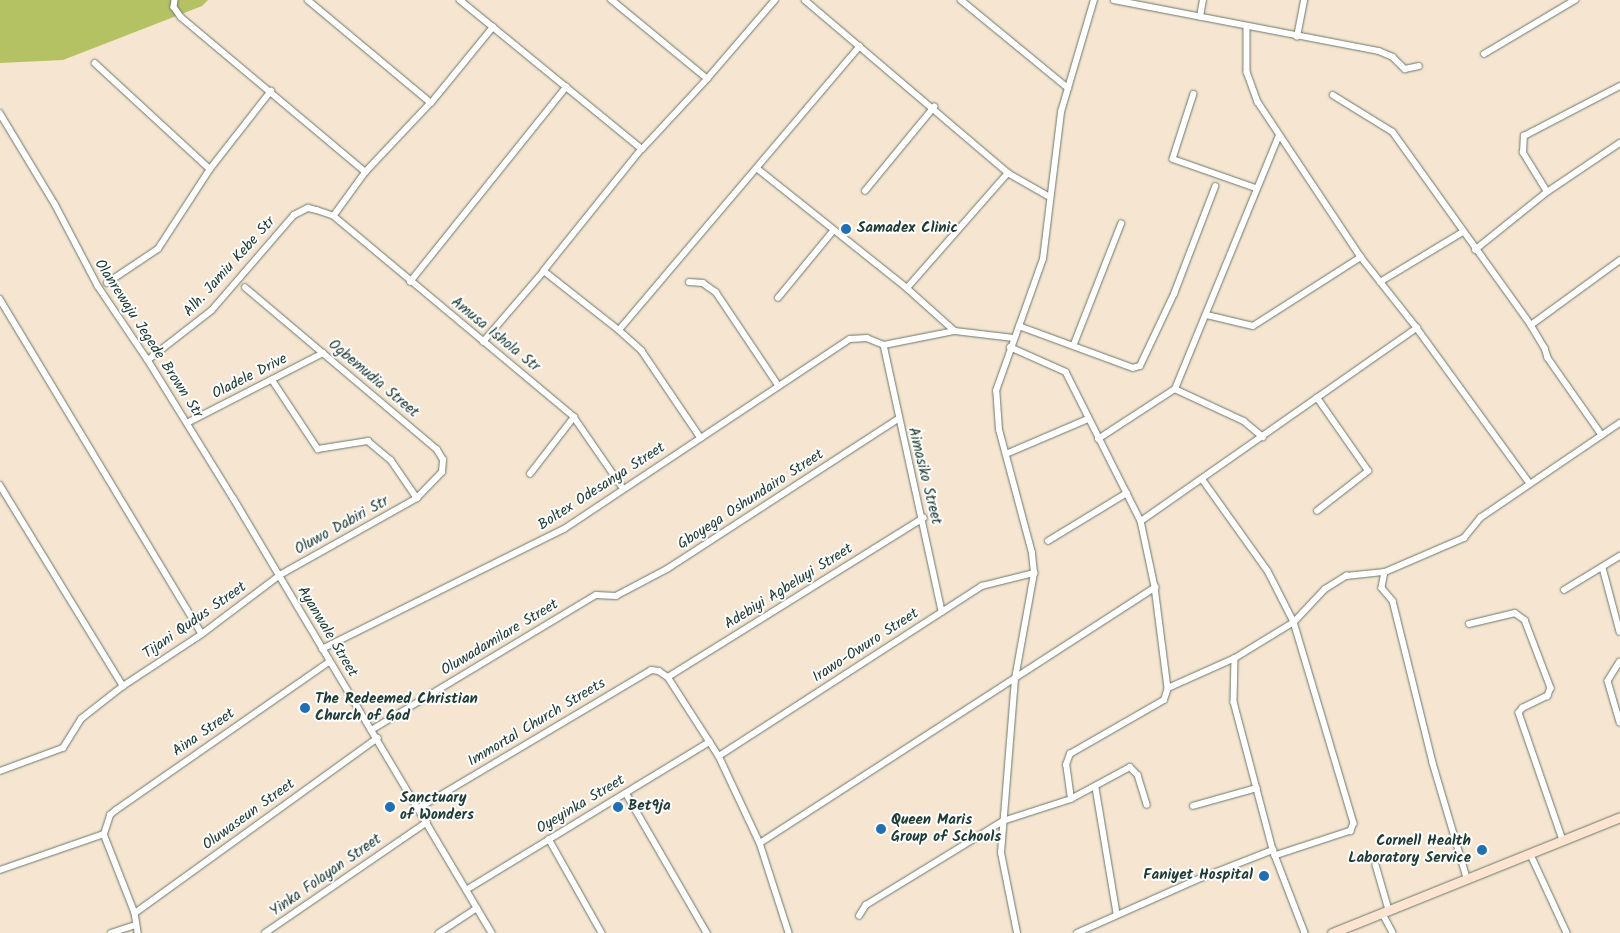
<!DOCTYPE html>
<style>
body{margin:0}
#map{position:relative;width:1620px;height:933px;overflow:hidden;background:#f6e6d1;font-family:Kalam,sans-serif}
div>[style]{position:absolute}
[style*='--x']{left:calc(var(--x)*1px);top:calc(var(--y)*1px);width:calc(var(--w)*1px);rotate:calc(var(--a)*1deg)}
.green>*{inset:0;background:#b4c264}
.roads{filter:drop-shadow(0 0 1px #6a786b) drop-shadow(0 0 1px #6a786b)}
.minor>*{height:5.5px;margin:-2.75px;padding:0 2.75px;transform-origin:2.75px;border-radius:2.75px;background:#fff}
.secondary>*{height:9px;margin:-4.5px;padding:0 4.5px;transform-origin:4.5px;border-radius:4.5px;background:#fde4d1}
.dots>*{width:14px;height:14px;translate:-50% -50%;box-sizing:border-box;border:2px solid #fff;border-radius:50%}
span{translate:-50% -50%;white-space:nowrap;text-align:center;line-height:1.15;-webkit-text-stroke:4px #fff;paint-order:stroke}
.poi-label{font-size:15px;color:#1f3d34;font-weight:700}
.left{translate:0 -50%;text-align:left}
.right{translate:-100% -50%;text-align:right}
.street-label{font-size:15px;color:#1f3d34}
</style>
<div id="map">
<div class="green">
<div style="clip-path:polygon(0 0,208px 0,202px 6px,63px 60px,0 63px)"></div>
</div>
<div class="roads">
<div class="minor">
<div style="--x:175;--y:0;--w:7;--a:98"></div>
<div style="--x:174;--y:7;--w:12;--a:55"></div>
<div style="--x:181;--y:17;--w:241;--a:40"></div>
<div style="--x:308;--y:0;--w:160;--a:39.9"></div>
<div style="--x:431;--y:103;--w:95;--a:133.3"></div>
<div style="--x:366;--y:172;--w:54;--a:126"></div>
<div style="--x:460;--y:0;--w:235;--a:39.3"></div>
<div style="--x:642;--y:149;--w:96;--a:-47.1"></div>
<div style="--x:707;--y:79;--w:124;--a:-140.5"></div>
<div style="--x:805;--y:0;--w:267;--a:40.4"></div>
<div style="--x:1008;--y:173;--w:48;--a:29.7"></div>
<div style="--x:961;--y:0;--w:139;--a:39.4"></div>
<div style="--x:1114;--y:0;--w:270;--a:10.9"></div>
<div style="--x:1379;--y:51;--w:15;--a:23"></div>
<div style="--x:1393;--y:57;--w:17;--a:45"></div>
<div style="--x:1405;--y:69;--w:14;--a:-12"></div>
<div style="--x:1200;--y:17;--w:17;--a:-80"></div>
<div style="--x:1247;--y:28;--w:44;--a:90"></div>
<div style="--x:1247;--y:72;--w:32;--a:70"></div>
<div style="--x:1258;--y:102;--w:186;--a:56.4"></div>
<div style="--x:1361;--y:257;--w:90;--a:51.7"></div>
<div style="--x:1417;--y:328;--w:190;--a:54"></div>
<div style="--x:1297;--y:37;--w:38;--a:-79"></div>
<div style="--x:1484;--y:54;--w:106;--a:-30.7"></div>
<div style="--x:95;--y:63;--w:156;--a:42.7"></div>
<div style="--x:707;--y:79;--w:104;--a:-49.3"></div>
<div style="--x:1194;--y:94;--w:68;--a:107.9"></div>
<div style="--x:1173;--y:159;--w:88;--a:19.3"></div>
<div style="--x:1333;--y:95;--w:70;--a:31.7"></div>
<div style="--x:1393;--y:132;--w:237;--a:54.4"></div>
<div style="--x:1531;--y:325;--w:27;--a:59"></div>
<div style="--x:1545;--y:348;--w:10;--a:73"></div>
<div style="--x:1548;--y:358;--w:94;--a:55"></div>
<div style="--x:431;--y:103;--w:98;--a:-50.8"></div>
<div style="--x:0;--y:113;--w:106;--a:58.9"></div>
<div style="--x:55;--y:204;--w:93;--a:62.3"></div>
<div style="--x:98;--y:286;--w:89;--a:56"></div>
<div style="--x:148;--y:360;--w:163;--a:58.3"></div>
<div style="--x:234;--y:499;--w:505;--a:59.27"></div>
<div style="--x:642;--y:149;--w:156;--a:128.8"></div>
<div style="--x:544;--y:271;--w:95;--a:38.2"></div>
<div style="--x:619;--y:330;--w:372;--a:-49.7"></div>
<div style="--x:758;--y:169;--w:191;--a:38.6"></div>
<div style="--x:907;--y:288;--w:64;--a:41.9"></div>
<div style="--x:955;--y:331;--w:59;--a:6.8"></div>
<div style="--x:865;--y:191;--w:109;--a:-50.6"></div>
<div style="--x:1547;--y:192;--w:46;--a:-121.6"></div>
<div style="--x:1523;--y:153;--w:17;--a:-87"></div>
<div style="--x:1524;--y:136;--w:108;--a:-27.5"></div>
<div style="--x:1475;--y:250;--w:92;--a:-38.9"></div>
<div style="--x:1547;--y:192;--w:88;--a:-33.9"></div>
<div style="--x:410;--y:282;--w:250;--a:-51.3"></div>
<div style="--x:689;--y:282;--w:14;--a:4"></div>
<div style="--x:703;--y:283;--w:16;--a:35"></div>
<div style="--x:716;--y:292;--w:113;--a:56.2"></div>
<div style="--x:1380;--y:282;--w:97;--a:-31.1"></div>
<div style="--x:107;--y:283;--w:61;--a:-33.7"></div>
<div style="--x:158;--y:249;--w:95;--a:-57"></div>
<div style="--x:210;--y:169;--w:99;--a:-52"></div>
<div style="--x:907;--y:288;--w:153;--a:-48.7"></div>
<div style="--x:778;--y:298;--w:87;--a:-50.6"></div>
<div style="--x:0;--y:299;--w:391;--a:58.9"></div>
<div style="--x:1207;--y:315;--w:47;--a:13.4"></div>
<div style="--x:1253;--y:326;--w:128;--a:-32.6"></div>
<div style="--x:1531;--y:325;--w:110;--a:-36.1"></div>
<div style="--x:1019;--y:326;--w:121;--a:20.2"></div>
<div style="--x:1133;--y:368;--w:7;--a:-16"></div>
<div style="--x:1140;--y:366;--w:80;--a:-64.7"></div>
<div style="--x:1174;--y:294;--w:115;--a:-69"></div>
<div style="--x:619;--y:330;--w:31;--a:42"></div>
<div style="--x:642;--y:351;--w:105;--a:55.9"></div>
<div style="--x:483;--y:342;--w:94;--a:-49.3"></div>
<div style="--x:1074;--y:344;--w:129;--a:-68.6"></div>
<div style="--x:884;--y:345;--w:273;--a:77.7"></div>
<div style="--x:884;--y:345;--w:72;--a:-11.2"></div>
<div style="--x:1010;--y:347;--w:61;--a:24.1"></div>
<div style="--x:1066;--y:372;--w:167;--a:63.3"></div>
<div style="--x:1141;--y:521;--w:67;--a:78"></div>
<div style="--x:1155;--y:587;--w:102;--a:82.7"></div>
<div style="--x:148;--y:360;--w:81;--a:-38"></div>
<div style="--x:212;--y:310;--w:125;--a:-49.2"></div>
<div style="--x:294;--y:215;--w:16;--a:-27"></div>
<div style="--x:308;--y:208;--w:9;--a:13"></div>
<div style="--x:317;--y:210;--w:18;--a:19"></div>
<div style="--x:334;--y:216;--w:313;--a:39.9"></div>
<div style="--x:574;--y:417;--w:86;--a:55.4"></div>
<div style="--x:273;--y:381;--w:82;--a:56.5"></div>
<div style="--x:318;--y:449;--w:51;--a:-9.1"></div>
<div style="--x:368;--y:441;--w:30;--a:40"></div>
<div style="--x:391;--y:460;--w:46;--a:55.6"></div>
<div style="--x:1175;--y:389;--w:274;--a:-67.7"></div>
<div style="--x:187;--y:423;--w:153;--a:-27.2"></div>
<div style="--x:1098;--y:439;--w:92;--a:-33"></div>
<div style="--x:1175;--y:389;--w:76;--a:24.9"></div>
<div style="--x:1244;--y:421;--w:25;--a:40"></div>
<div style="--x:1006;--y:454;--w:89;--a:-23.1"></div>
<div style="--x:530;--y:474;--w:72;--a:-52.3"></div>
<div style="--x:1203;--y:480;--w:112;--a:54.5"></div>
<div style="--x:1268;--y:571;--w:57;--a:63"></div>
<div style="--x:1294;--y:622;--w:210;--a:73.4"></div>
<div style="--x:1354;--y:823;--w:9;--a:111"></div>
<div style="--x:1351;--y:831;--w:80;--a:161.8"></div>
<div style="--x:0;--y:485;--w:236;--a:58.5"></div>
<div style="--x:1317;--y:511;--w:65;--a:-38.1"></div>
<div style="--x:1368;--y:471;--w:89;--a:-124.9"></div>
<div style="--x:1141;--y:521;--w:337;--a:-35"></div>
<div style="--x:1048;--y:541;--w:92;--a:-31.3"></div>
<div style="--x:1603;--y:568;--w:66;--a:75.1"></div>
<div style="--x:1385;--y:572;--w:16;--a:101"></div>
<div style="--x:1382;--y:588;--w:17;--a:50"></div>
<div style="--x:1393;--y:601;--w:167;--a:76.1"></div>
<div style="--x:1433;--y:763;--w:120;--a:73.5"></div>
<div style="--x:1564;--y:590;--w:66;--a:-31.3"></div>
<div style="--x:1469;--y:624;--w:47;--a:-13.4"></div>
<div style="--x:1515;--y:613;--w:12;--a:35"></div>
<div style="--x:1525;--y:620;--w:73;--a:69.1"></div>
<div style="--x:1551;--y:688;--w:9;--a:111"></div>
<div style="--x:1548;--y:696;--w:28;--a:154"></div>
<div style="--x:1523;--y:708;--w:6;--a:129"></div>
<div style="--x:1519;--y:713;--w:134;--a:70.9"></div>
<div style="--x:322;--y:649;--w:270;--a:-26.4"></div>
<div style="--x:564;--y:529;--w:343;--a:-33.6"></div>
<div style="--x:850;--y:339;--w:17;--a:-3"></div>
<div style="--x:867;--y:338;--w:18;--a:22"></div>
<div style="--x:1235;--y:658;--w:44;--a:91.3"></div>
<div style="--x:1234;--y:702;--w:153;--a:75.2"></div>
<div style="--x:1273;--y:850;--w:89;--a:68.9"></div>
<div style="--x:1620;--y:662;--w:22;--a:122"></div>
<div style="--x:1608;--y:681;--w:43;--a:73.7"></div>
<div style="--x:668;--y:677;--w:301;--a:-31.9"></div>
<div style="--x:373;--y:729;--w:260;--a:-31"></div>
<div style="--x:596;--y:595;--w:20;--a:3"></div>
<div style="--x:616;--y:596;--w:58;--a:-27.9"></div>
<div style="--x:667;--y:569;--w:275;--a:-33"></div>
<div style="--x:719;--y:756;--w:313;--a:-32.9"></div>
<div style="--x:982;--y:586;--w:54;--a:-14"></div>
<div style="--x:0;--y:771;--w:67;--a:-20.1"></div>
<div style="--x:63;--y:748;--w:34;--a:-58"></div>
<div style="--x:81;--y:719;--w:53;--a:-38.2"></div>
<div style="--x:123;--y:686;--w:95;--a:-33.4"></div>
<div style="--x:202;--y:634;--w:98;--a:-37.1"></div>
<div style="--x:280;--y:575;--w:157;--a:-29.3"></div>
<div style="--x:417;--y:498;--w:36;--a:-46"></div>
<div style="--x:442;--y:472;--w:12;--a:-85"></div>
<div style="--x:443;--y:460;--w:12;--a:-121"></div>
<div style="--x:437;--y:450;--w:251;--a:-139.8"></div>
<div style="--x:1096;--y:788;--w:128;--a:80.5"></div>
<div style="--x:626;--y:793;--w:162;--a:59.9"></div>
<div style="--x:1071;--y:799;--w:67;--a:-28.5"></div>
<div style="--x:1130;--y:767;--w:11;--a:45"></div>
<div style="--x:1138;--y:775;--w:31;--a:73"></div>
<div style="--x:1193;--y:806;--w:66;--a:-15.7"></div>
<div style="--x:419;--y:808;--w:270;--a:-30.7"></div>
<div style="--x:651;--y:670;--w:8;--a:7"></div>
<div style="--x:659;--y:671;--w:11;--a:34"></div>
<div style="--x:668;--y:677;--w:94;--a:57.2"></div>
<div style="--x:719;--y:756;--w:96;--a:64.8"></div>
<div style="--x:760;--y:843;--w:95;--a:72.1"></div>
<div style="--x:104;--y:834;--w:20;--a:-72"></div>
<div style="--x:110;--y:815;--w:8;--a:-40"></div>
<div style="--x:116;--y:810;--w:259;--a:-34.8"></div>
<div style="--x:104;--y:834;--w:85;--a:68.6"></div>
<div style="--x:135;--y:913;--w:20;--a:81"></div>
<div style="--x:549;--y:839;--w:108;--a:60.6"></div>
<div style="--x:760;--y:843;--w:471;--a:-32.9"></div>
<div style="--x:1531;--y:855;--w:86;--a:65.2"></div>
<div style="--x:1376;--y:865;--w:47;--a:73.9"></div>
<div style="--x:0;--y:870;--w:110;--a:-19.1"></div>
<div style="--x:466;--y:890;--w:285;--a:-31.3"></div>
<div style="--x:135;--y:913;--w:299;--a:-35.8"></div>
<div style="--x:1383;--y:914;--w:21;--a:62"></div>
<div style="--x:859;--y:916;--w:13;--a:-58"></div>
<div style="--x:866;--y:905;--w:161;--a:-31.5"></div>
<div style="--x:1003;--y:821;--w:71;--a:-17.9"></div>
<div style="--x:1071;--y:799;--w:34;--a:-98"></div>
<div style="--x:1066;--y:765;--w:12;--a:-70"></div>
<div style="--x:1070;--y:754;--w:108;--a:-29.9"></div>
<div style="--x:1164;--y:700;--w:13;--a:-72"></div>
<div style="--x:1168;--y:688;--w:73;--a:-24.1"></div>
<div style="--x:1235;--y:658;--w:69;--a:-31.4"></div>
<div style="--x:1294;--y:622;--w:45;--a:-46.8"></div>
<div style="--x:1325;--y:589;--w:25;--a:-32"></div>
<div style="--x:1346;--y:576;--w:39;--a:-6"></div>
<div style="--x:1385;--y:572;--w:86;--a:-23.3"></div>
<div style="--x:1464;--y:538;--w:26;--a:-51"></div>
<div style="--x:1480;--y:518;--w:169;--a:-34.2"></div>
<div style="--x:111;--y:933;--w:25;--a:-18"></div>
<div style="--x:265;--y:933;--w:196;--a:-34.4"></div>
<div style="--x:439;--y:933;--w:45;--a:-33.3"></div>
<div style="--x:1017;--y:933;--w:82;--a:-101.3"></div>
<div style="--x:1001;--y:853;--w:175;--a:-85.4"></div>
<div style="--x:1015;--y:679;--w:108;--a:-79.8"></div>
<div style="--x:1034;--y:573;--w:20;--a:-96"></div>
<div style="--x:1032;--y:553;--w:127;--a:-105"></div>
<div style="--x:999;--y:430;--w:39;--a:-94"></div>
<div style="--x:996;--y:391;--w:140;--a:-70.4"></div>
<div style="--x:1043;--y:259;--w:148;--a:-83"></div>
<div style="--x:1061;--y:112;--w:117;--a:-73.6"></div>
<div style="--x:1077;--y:933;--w:130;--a:-24"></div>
<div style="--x:1196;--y:880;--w:83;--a:-21.3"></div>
</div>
<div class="secondary">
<div style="--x:1332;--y:933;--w:310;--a:-21.9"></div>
</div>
</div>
<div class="dots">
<div style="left:846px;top:229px;background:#1f6fb2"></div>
<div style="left:305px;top:708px;background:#1f6fb2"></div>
<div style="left:390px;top:807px;background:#1f6fb2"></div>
<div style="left:618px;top:807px;background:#1f6fb2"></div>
<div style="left:881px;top:829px;background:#1f6fb2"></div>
<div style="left:1482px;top:850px;background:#1f6fb2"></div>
<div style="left:1264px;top:876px;background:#1f6fb2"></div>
</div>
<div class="poi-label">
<span class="left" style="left:857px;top:229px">Samadex Clinic</span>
<span class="left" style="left:315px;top:708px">The Redeemed Christian<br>Church of God</span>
<span class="left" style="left:400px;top:807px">Sanctuary<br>of Wonders</span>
<span class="left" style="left:628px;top:807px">Bet9ja</span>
<span class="left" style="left:891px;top:829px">Queen Maris<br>Group of Schools</span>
<span class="right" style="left:1471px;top:850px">Cornell Health<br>Laboratory Service</span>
<span class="right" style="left:1253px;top:876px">Faniyet Hospital</span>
</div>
<div class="street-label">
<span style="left:230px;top:267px;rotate:-48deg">Alh. Jamiu Kebe Str</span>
<span style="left:495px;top:335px;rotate:39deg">Amusa Ishola Str</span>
<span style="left:148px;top:339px;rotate:57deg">Olanrewaju Jegede Brown Str</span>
<span style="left:250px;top:377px;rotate:-27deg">Oladele Drive</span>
<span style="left:373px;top:379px;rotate:40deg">Ogbemudia Street</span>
<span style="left:924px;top:476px;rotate:76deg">Aimasiko Street</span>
<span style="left:602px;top:487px;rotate:-33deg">Boltex Odesanya Street</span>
<span style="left:751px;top:500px;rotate:-33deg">Gboyega Oshundairo Street</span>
<span style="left:342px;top:526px;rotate:-29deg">Oluwo Dabiri Str</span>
<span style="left:789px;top:587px;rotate:-32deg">Adebiyi Agbeluyi Street</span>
<span style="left:195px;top:621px;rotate:-35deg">Tijani Qudus Street</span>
<span style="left:327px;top:632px;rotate:59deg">Ayanwale Street</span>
<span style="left:500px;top:638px;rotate:-31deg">Oluwadamilare Street</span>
<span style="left:866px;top:646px;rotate:-33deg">Irawo-Owuro Street</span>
<span style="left:537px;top:723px;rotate:-31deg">Immortal Church Streets</span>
<span style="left:204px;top:733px;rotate:-35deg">Aina Street</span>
<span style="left:581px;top:805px;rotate:-31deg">Oyeyinka Street</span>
<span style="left:249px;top:815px;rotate:-36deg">Oluwaseun Street</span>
<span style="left:326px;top:876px;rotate:-35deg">Yinka Folayan Street</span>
</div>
</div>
